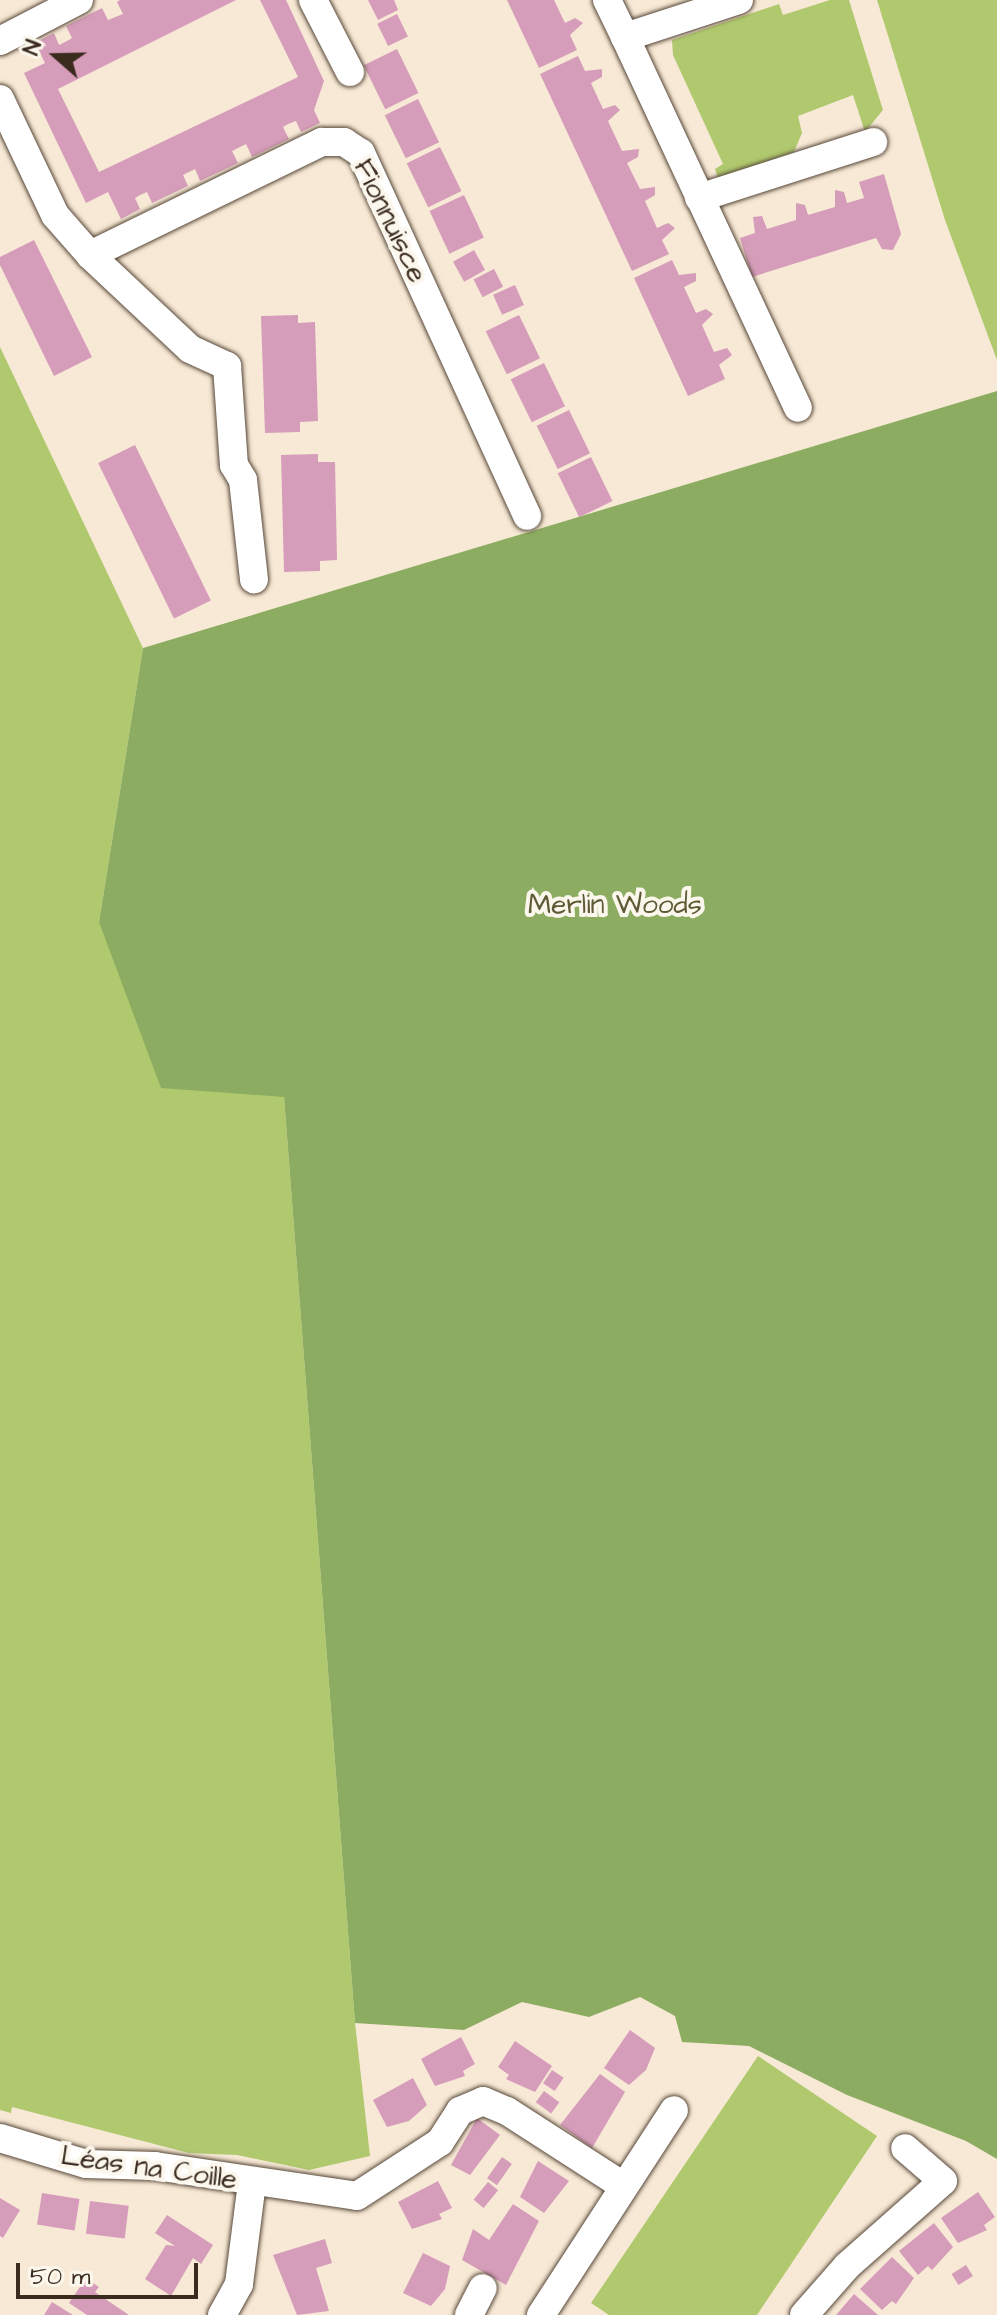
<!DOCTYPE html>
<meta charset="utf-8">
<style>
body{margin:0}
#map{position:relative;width:997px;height:2315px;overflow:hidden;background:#f7e9d5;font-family:"Architects Daughter",sans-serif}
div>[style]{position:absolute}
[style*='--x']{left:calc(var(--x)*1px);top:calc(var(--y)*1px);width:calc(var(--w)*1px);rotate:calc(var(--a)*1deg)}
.green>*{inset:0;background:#b0c96e}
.forest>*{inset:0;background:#8cad61}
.building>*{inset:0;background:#d69dba;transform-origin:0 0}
.roads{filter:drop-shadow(0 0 2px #574739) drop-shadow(0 0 2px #574739)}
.street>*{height:28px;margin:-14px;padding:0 14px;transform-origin:14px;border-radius:14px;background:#fff}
span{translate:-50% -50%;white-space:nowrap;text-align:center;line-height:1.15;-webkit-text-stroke:8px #fbf7ec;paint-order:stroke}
.street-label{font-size:28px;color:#3b2a1e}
.park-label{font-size:28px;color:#5e5a36}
.north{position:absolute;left:16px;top:16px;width:80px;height:80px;-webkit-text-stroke:6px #fbf7ec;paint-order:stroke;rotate:290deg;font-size:22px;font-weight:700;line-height:32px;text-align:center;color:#3b2a1e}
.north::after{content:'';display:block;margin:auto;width:28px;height:36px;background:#3b2a1e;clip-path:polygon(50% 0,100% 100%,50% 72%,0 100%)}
.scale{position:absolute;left:16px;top:2263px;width:182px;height:36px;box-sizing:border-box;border:4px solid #3b2a1e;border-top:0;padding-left:10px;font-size:24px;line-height:28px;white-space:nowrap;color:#3b2a1e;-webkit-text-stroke:6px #fbf7ec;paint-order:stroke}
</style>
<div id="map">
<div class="green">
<div style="clip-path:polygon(830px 0,849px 0,883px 110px,865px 132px,853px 95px,798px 116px,802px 133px,794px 152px,718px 178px,715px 169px,723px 164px,673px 55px,672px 40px,779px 4px,783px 15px)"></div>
<div style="clip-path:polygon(877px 0,997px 0,997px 360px,945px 220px)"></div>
<div style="clip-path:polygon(0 347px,143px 648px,99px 922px,284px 1097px,355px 2023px,370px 2156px,309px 2170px,237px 2155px,189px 2153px,12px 2107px,11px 2113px,0 2110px)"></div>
<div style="clip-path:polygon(758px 2056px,877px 2136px,757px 2315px,609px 2315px,591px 2303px)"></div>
</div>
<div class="forest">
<div style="clip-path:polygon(997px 391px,997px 2159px,966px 2141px,847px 2095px,749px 2046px,682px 2042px,675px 2016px,640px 1997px,589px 2017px,522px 2002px,464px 2030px,355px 2023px,284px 1097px,161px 1088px,99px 922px,143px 648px)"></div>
</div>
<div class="building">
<div style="clip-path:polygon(120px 0,236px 0,58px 89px,99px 172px,298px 77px,260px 0,286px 0,324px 81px,314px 110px,320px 123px,301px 132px,296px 121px,288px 124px,283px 127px,289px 139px,252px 157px,246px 144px,232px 151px,238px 163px,200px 181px,195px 169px,183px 175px,188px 186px,152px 203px,147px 192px,140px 195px,135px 198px,140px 209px,121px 219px,108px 192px,86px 203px,24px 73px,45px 63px,35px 43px,54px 33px,59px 45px,67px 41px,72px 38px,66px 26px,102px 8px,108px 20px,123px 14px,117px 2px)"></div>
<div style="clip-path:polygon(368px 0,394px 0,398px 10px,378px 20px)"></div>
<div style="clip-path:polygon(507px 0,554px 0,565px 23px,575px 18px,583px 23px,570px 35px,577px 50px,539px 68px)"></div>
<div style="left:397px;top:14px;width:25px;height:22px;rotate:64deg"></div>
<div style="left:397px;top:49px;width:49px;height:37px;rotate:64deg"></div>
<div style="clip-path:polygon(578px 56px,585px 71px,602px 69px,602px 77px,591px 83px,603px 109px,615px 105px,620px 110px,608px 121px,622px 151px,639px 149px,638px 157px,627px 163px,640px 189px,655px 187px,655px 195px,645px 201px,657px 228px,668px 223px,675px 228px,662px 240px,669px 254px,632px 271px,540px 74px)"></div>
<div style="left:418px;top:99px;width:48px;height:37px;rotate:64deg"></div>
<div style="left:440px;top:147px;width:49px;height:37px;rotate:64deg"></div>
<div style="clip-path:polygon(884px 174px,901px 234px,893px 250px,882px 249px,876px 238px,752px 277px,740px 238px,755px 233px,753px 217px,762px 216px,767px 229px,796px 220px,796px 203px,805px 205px,808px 215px,835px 207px,835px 190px,844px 192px,847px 203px,864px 198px,859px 182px)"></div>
<div style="left:464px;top:195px;width:47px;height:38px;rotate:65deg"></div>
<div style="clip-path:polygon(34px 240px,92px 357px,54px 376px,0 265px,0 257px)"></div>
<div style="left:474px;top:250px;width:23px;height:24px;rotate:61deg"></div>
<div style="clip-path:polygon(672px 260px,679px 275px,696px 273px,696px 281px,684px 287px,696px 313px,706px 309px,713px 314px,702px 325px,714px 352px,727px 348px,732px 355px,719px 365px,725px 379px,688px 396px,634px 278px)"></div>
<div style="left:494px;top:269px;width:20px;height:23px;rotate:63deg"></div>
<div style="left:515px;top:285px;width:22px;height:24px;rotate:66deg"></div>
<div style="clip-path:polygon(298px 315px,298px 323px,315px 322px,318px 421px,300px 422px,300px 432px,265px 433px,261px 316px)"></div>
<div style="left:519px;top:315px;width:48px;height:37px;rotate:64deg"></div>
<div style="left:544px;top:363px;width:48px;height:37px;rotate:64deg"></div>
<div style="left:569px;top:410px;width:48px;height:36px;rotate:64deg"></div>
<div style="left:135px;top:445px;width:173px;height:41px;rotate:64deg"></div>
<div style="clip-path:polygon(318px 454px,318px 462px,335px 462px,337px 560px,320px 561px,320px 571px,284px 572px,281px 455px)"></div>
<div style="left:591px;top:457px;width:49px;height:37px;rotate:64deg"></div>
<div style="clip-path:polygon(630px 2030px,655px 2048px,646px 2070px,629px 2085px,604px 2068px)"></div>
<div style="clip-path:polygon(461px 2037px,475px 2064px,463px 2071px,465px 2076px,435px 2086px,421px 2059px)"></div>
<div style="clip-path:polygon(515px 2041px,552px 2066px,535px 2092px,506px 2079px,509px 2075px,498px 2067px)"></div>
<div style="left:552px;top:2070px;width:14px;height:16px;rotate:34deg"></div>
<div style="clip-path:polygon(600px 2074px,625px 2092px,592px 2148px,560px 2125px)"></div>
<div style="clip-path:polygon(413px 2078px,427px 2105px,409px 2121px,387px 2127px,373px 2100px)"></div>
<div style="left:544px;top:2091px;width:19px;height:14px;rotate:36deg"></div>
<div style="clip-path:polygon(477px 2118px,500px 2135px,470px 2175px,451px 2165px)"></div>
<div style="left:502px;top:2157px;width:12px;height:26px;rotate:35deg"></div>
<div style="clip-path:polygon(538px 2161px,569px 2181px,544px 2213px,520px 2197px)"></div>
<div style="clip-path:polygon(438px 2181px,452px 2208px,439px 2214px,442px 2219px,412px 2229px,398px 2202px)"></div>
<div style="left:488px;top:2182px;width:13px;height:23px;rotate:39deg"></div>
<div style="clip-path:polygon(978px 2192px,995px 2217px,984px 2225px,987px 2230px,958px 2243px,941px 2218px)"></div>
<div style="left:42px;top:2193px;width:38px;height:32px;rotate:9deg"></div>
<div style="clip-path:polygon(0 2198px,20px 2210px,3px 2238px,0 2236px)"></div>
<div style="left:90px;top:2201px;width:39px;height:33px;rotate:7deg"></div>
<div style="clip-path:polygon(513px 2204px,539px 2221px,506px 2285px,462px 2260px,473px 2229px,489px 2240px)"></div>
<div style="clip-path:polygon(167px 2215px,213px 2245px,201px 2264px,193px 2258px,171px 2296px,145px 2279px,166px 2245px,175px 2246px,155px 2233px)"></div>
<div style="clip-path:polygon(934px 2223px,953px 2247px,932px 2270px,928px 2266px,918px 2275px,899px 2251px)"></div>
<div style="clip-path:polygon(325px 2239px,332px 2263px,316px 2268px,329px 2311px,297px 2315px,273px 2255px)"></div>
<div style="clip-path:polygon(423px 2253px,450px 2266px,445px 2289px,431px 2306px,403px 2293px)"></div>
<div style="clip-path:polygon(892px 2257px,914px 2278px,896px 2304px,892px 2301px,882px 2310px,860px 2289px)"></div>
<div style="left:966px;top:2265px;width:13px;height:17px;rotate:58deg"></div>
<div style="clip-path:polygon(86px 2278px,99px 2287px,95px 2292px,129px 2315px,87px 2315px,69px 2303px)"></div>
<div style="clip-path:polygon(854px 2294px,878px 2315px,836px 2315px)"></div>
<div style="clip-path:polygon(52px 2302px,73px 2315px,44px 2315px)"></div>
</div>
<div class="roads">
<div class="street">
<div style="--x:313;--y:0;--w:81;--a:62.8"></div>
<div style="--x:607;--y:0;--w:41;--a:64.1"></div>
<div style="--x:739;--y:0;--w:120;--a:162"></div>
<div style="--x:625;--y:37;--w:409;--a:65"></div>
<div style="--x:0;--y:41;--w:89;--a:-27.4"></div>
<div style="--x:0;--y:99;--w:128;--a:64.6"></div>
<div style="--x:55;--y:215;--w:53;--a:48.8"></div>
<div style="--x:90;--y:255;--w:258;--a:-26"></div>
<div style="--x:322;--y:142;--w:22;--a:0"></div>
<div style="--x:344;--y:142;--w:20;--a:33"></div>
<div style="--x:361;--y:153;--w:399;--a:65.4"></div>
<div style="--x:699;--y:198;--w:183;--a:-17.8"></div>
<div style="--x:90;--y:255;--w:137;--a:43.2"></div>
<div style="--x:190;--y:349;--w:41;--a:24.7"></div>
<div style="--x:227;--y:366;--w:99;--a:86"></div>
<div style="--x:234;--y:465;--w:17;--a:59"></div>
<div style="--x:243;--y:480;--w:100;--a:83.7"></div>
<div style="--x:0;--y:2138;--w:90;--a:16.8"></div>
<div style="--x:86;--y:2164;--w:69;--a:1.7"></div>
<div style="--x:155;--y:2166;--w:204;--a:8.4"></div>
<div style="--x:357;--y:2196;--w:99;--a:-33"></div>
<div style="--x:440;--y:2142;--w:37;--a:-57"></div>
<div style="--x:460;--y:2111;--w:25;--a:-23"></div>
<div style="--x:483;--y:2101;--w:26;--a:23"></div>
<div style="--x:507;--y:2111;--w:137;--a:32.8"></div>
<div style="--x:222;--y:2315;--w:35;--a:-61"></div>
<div style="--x:239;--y:2284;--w:103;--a:-82.7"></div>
<div style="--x:469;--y:2315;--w:30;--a:-63"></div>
<div style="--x:541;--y:2315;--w:244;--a:-57"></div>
<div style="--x:804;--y:2315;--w:65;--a:-48.7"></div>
<div style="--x:847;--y:2266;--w:128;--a:-41.5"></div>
<div style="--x:943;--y:2181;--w:50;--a:-139"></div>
</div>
</div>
<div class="street-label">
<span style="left:390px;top:221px;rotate:64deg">Fionnuisce</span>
<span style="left:149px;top:2168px;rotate:8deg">Léas na Coille</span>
</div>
<div class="park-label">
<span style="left:615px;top:905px">Merlin Woods</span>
</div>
<div class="north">N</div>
<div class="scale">50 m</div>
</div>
